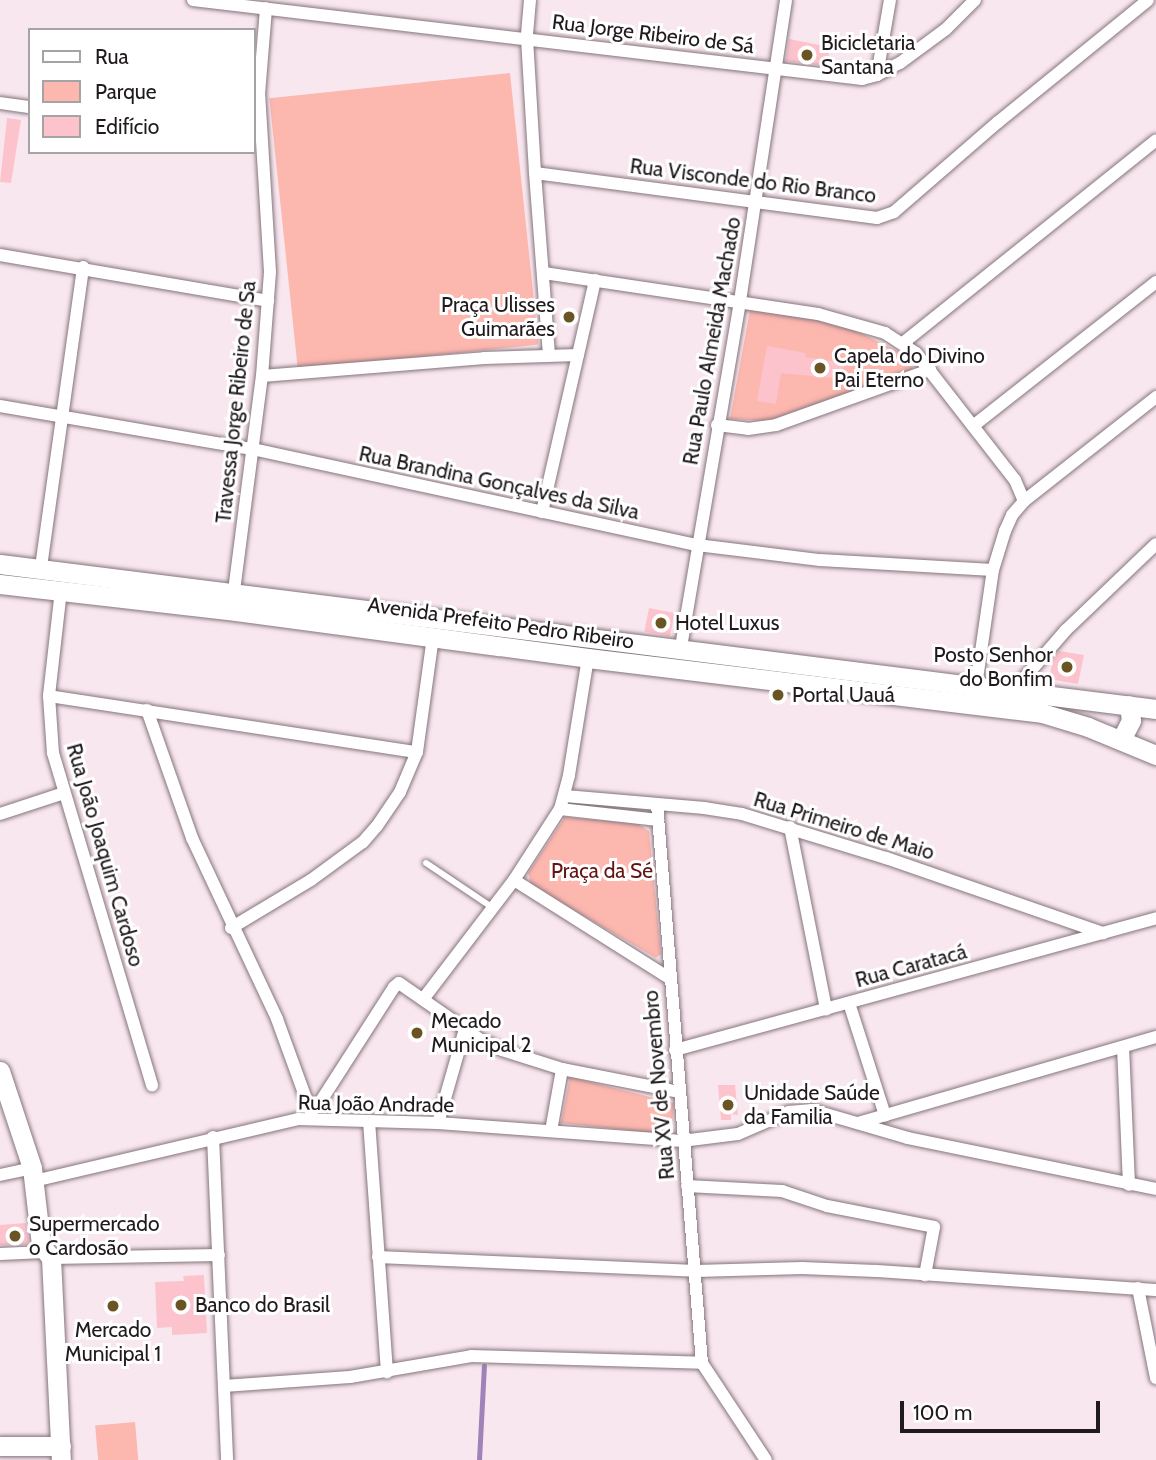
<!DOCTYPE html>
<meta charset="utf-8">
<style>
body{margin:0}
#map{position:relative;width:1156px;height:1460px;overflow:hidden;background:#f9e7f0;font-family:Cabin,sans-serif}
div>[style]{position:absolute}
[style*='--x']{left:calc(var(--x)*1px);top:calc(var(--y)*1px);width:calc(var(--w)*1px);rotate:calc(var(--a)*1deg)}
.green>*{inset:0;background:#fcb7af;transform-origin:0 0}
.stream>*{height:4.5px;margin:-2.25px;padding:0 2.25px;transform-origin:2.25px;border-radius:2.25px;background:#9f83b8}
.building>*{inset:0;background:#fcc3cd;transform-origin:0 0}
.roads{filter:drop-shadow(0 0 2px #85757d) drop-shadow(0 0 2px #85757d)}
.lane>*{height:6px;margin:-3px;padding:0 3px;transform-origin:3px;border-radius:3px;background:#fff}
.street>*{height:12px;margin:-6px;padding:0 6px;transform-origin:6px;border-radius:6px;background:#fff}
.secondary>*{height:19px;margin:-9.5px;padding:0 9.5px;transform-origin:9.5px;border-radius:9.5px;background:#fff}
.dots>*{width:19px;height:19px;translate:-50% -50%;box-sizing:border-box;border:4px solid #fff;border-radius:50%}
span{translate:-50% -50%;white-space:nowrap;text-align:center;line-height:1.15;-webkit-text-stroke:6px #fff;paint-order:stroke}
.street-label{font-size:21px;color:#201a1d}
.poi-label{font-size:21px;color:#201a1d}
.left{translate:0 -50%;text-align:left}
.right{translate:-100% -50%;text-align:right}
.park-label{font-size:21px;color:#631413}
.legend{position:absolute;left:28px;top:28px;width:228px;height:126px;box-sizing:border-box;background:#fff;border:2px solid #a6a3a5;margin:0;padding:9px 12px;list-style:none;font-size:21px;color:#201a1d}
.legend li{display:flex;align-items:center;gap:14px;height:35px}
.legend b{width:35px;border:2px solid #a6a3a5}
.scale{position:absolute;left:900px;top:1401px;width:200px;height:32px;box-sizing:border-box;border:4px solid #201a1d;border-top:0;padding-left:9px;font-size:21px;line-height:24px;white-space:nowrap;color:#201a1d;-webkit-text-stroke:5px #fff;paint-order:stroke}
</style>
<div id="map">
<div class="green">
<div style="left:510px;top:73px;width:273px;height:242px;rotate:84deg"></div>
<div style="clip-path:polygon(750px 310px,816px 320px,852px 329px,912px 358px,913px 371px,768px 421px,730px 419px)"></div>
<div style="clip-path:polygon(565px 817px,638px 824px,649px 831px,661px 954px,656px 958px,531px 885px,528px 873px)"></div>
<div style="clip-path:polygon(570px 1077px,674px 1103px,671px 1135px,561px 1123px)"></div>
<div style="left:135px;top:1422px;width:38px;height:40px;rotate:85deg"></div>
</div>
<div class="stream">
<div style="--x:479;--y:1460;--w:94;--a:-87"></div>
</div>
<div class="building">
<div style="clip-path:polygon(789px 39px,830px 47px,827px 66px,786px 61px)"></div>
<div style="clip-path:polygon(7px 118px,21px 120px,11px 183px,0 182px)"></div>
<div style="clip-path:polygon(767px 346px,806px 353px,805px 357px,844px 363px,842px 379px,781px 373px,776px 404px,757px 401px)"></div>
<div style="left:649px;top:608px;width:26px;height:24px;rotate:11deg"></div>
<div style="clip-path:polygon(1059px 651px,1084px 655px,1078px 684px,1049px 679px,1053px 659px)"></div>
<div style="clip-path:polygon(718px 1085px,735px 1085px,738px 1115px,731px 1114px,731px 1120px,721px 1120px)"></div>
<div style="clip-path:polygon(26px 1223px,29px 1244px,0 1245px,0 1225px)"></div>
<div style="clip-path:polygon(204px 1275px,207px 1333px,172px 1335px,172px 1327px,157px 1328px,155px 1282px,184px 1281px,183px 1276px)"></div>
</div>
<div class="roads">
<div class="lane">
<div style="--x:426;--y:863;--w:81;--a:33.9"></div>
</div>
<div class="street">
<div style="--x:193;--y:0;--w:674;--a:6.73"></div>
<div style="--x:862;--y:79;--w:16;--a:-15"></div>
<div style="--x:877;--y:75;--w:26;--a:-28"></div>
<div style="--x:900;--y:63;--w:57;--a:-36.5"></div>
<div style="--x:946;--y:29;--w:41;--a:-45"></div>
<div style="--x:530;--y:0;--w:38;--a:95"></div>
<div style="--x:527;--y:38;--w:135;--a:86.6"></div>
<div style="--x:535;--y:173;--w:345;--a:7.5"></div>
<div style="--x:877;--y:218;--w:18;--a:-19"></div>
<div style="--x:894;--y:212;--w:138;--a:-40.9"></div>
<div style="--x:998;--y:122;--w:193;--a:-39.1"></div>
<div style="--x:877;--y:75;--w:76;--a:-80.2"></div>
<div style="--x:0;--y:103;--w:30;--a:8"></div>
<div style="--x:535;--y:173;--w:183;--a:85.6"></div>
<div style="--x:0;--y:255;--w:272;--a:9.7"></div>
<div style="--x:544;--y:273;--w:277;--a:8.5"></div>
<div style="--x:818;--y:314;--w:70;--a:15.8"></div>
<div style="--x:885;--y:333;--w:37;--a:33"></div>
<div style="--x:916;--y:353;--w:161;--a:52.1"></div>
<div style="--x:1015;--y:480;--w:23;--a:67"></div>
<div style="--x:903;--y:343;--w:324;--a:-38.7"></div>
<div style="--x:262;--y:376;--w:223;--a:-4.6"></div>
<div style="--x:484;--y:358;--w:94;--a:-1.8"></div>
<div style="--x:0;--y:406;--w:256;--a:9.7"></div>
<div style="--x:252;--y:449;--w:455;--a:12.2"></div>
<div style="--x:697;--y:545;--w:124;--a:7"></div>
<div style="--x:820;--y:560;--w:173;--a:3.3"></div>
<div style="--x:717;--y:425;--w:31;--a:7"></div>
<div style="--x:748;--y:429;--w:28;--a:-8"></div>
<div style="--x:776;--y:425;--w:164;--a:-19.7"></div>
<div style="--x:973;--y:426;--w:233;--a:-38.2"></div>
<div style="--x:542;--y:512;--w:238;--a:-77.1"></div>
<div style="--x:41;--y:567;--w:303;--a:-82"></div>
<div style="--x:61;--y:590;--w:107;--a:96.5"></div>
<div style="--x:49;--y:696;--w:57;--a:86"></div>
<div style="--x:53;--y:753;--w:347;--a:73.4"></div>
<div style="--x:234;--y:591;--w:217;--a:-82.6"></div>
<div style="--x:262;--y:376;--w:104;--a:-85.6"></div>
<div style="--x:270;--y:272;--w:178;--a:-93.5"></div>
<div style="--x:259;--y:94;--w:86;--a:-85.3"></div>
<div style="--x:681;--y:647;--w:351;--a:-80.3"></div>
<div style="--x:740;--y:301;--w:304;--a:-81.3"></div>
<div style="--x:976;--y:686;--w:117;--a:-81.7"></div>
<div style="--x:993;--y:570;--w:41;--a:-72.9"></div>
<div style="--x:1005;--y:531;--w:17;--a:-66"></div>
<div style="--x:1012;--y:515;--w:18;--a:-49"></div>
<div style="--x:1024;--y:501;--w:168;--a:-38.2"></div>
<div style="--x:1014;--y:690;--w:79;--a:-49.1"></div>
<div style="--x:1066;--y:630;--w:124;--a:-43.7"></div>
<div style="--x:49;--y:696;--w:372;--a:8.7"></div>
<div style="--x:147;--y:710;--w:136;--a:70.6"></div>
<div style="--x:192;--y:838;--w:200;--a:64.8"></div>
<div style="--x:277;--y:1019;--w:102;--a:70"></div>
<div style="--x:565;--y:796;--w:140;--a:4.9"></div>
<div style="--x:704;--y:808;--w:38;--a:9"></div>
<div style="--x:742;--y:814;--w:151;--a:17"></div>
<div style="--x:886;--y:858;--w:230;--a:19.1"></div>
<div style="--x:657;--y:804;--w:561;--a:85.4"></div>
<div style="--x:702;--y:1363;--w:116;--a:56.6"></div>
<div style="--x:560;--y:809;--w:99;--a:6.4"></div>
<div style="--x:0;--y:814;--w:67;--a:-18.2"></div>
<div style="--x:790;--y:827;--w:186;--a:78.8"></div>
<div style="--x:514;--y:880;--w:183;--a:32.3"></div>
<div style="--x:231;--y:928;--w:93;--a:-31"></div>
<div style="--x:311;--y:880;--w:64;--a:-36.2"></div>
<div style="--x:363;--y:842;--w:21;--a:-49"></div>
<div style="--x:377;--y:826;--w:41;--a:-55.9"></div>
<div style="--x:400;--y:792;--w:43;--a:-67"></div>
<div style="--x:417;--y:752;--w:116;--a:-82.1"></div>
<div style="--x:424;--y:998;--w:148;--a:-52.7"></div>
<div style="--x:514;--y:880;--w:85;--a:-57.1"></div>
<div style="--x:560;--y:809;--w:35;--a:-75"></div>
<div style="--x:569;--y:775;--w:119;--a:-80.8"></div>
<div style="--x:849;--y:1003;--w:118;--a:72.2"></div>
<div style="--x:1123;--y:1047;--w:138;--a:87.5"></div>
<div style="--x:675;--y:1050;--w:499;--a:-15.3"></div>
<div style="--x:309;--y:1108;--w:11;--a:-22"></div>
<div style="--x:319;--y:1104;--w:139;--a:-57.3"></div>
<div style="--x:394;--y:987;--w:6;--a:-39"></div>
<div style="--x:399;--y:983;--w:100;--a:34.8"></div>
<div style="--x:481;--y:1040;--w:23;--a:25"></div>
<div style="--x:502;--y:1050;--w:63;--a:17.6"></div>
<div style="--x:562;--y:1069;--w:119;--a:11.1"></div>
<div style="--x:369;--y:1121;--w:252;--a:85.9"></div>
<div style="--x:438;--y:1123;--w:98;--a:-74"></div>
<div style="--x:858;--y:1123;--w:310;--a:-16.1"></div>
<div style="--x:551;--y:1131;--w:63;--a:-79.9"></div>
<div style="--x:213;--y:1137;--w:323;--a:87.5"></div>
<div style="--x:0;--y:1175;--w:33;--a:-12"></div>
<div style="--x:34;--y:1181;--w:271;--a:-13.2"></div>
<div style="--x:298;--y:1119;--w:140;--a:1.6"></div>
<div style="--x:438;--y:1123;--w:245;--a:4.2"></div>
<div style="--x:682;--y:1141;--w:56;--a:-7.1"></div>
<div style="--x:738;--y:1134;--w:56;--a:-23.3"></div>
<div style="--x:789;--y:1112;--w:23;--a:-5"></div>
<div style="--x:812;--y:1110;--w:100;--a:16.3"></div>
<div style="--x:908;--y:1138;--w:253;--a:11.6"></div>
<div style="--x:687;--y:1186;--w:95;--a:3"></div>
<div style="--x:782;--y:1191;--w:47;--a:18.4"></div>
<div style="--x:827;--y:1206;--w:109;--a:11.1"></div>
<div style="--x:934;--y:1227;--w:49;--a:100.6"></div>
<div style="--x:0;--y:1254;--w:44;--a:-2.6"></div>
<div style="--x:378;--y:1257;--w:318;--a:2.5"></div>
<div style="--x:696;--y:1271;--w:106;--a:-1.6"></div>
<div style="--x:802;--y:1268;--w:74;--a:2.3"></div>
<div style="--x:876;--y:1271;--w:281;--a:3.9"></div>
<div style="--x:51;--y:1258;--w:168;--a:-1"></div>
<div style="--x:1138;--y:1288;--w:92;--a:78.7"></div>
<div style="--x:224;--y:1386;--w:126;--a:-4.1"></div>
<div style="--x:350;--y:1377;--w:123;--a:-9.8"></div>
<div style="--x:471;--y:1356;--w:231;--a:1.7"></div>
</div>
<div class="secondary">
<div style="--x:0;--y:564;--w:1165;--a:7.15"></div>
<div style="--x:0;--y:584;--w:238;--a:6.5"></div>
<div style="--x:236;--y:611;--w:355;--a:7.6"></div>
<div style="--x:588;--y:658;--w:457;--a:6.9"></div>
<div style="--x:1042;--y:713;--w:48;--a:16.9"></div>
<div style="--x:1088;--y:727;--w:74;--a:22.4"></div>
<div style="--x:1121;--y:740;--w:22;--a:-63"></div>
<div style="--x:1131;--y:720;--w:15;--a:-98"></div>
<div style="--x:0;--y:1071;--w:102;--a:71.7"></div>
<div style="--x:32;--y:1168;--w:78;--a:83.3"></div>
<div style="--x:41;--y:1245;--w:16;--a:52"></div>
<div style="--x:51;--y:1258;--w:202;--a:87.2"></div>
<div style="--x:0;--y:1446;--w:61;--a:0"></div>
</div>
</div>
<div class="dots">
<div style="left:807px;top:55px;background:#6b5424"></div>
<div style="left:569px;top:317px;background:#6b5424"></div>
<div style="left:820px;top:368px;background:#6b5424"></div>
<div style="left:661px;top:623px;background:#6b5424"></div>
<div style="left:1067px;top:667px;background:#6b5424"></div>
<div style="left:778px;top:695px;background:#6b5424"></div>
<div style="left:417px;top:1033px;background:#6b5424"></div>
<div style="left:728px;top:1105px;background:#6b5424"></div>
<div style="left:15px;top:1236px;background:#6b5424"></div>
<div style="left:181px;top:1305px;background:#6b5424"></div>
<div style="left:113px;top:1306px;background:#6b5424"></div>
</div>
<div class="street-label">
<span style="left:653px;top:34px;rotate:7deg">Rua Jorge Ribeiro de Sá</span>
<span style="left:753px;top:181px;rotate:7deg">Rua Visconde do Rio Branco</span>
<span style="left:712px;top:341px;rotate:-80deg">Rua Paulo Almeida Machado</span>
<span style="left:236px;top:402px;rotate:-84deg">Travessa Jorge Ribeiro de Sa</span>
<span style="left:499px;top:483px;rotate:12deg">Rua Brandina Gonçalves da Silva</span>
<span style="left:501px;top:623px;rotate:8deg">Avenida Prefeito Pedro Ribeiro</span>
<span style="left:844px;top:826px;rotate:17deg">Rua Primeiro de Maio</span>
<span style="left:105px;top:855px;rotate:74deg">Rua João Joaquim Cardoso</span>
<span style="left:911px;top:966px;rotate:-15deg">Rua Caratacá</span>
<span style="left:659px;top:1085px;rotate:-95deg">Rua XV de Novembro</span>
<span style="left:376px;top:1104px;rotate:1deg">Rua João Andrade</span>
</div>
<div class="poi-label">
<span class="left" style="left:821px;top:55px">Bicicletaria<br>Santana</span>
<span class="right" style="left:555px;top:317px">Praça Ulisses<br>Guimarães</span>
<span class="left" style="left:834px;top:368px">Capela do Divino<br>Pai Eterno</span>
<span class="left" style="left:675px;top:623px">Hotel Luxus</span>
<span class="right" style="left:1053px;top:667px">Posto Senhor<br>do Bonfim</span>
<span class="left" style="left:792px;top:695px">Portal Uauá</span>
<span class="left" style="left:431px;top:1033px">Mecado<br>Municipal 2</span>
<span class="left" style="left:744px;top:1105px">Unidade Saúde<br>da Familia</span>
<span class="left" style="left:29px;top:1236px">Supermercado<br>o Cardosão</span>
<span class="left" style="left:195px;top:1305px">Banco do Brasil</span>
<span style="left:113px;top:1342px">Mercado<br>Municipal 1</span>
</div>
<div class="park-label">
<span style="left:602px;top:871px">Praça da Sé</span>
</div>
<ul class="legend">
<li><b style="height:9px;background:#fff"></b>Rua</li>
<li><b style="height:19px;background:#fcb7af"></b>Parque</li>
<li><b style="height:19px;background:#fcc3cd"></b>Edifício</li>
</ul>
<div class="scale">100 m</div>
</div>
